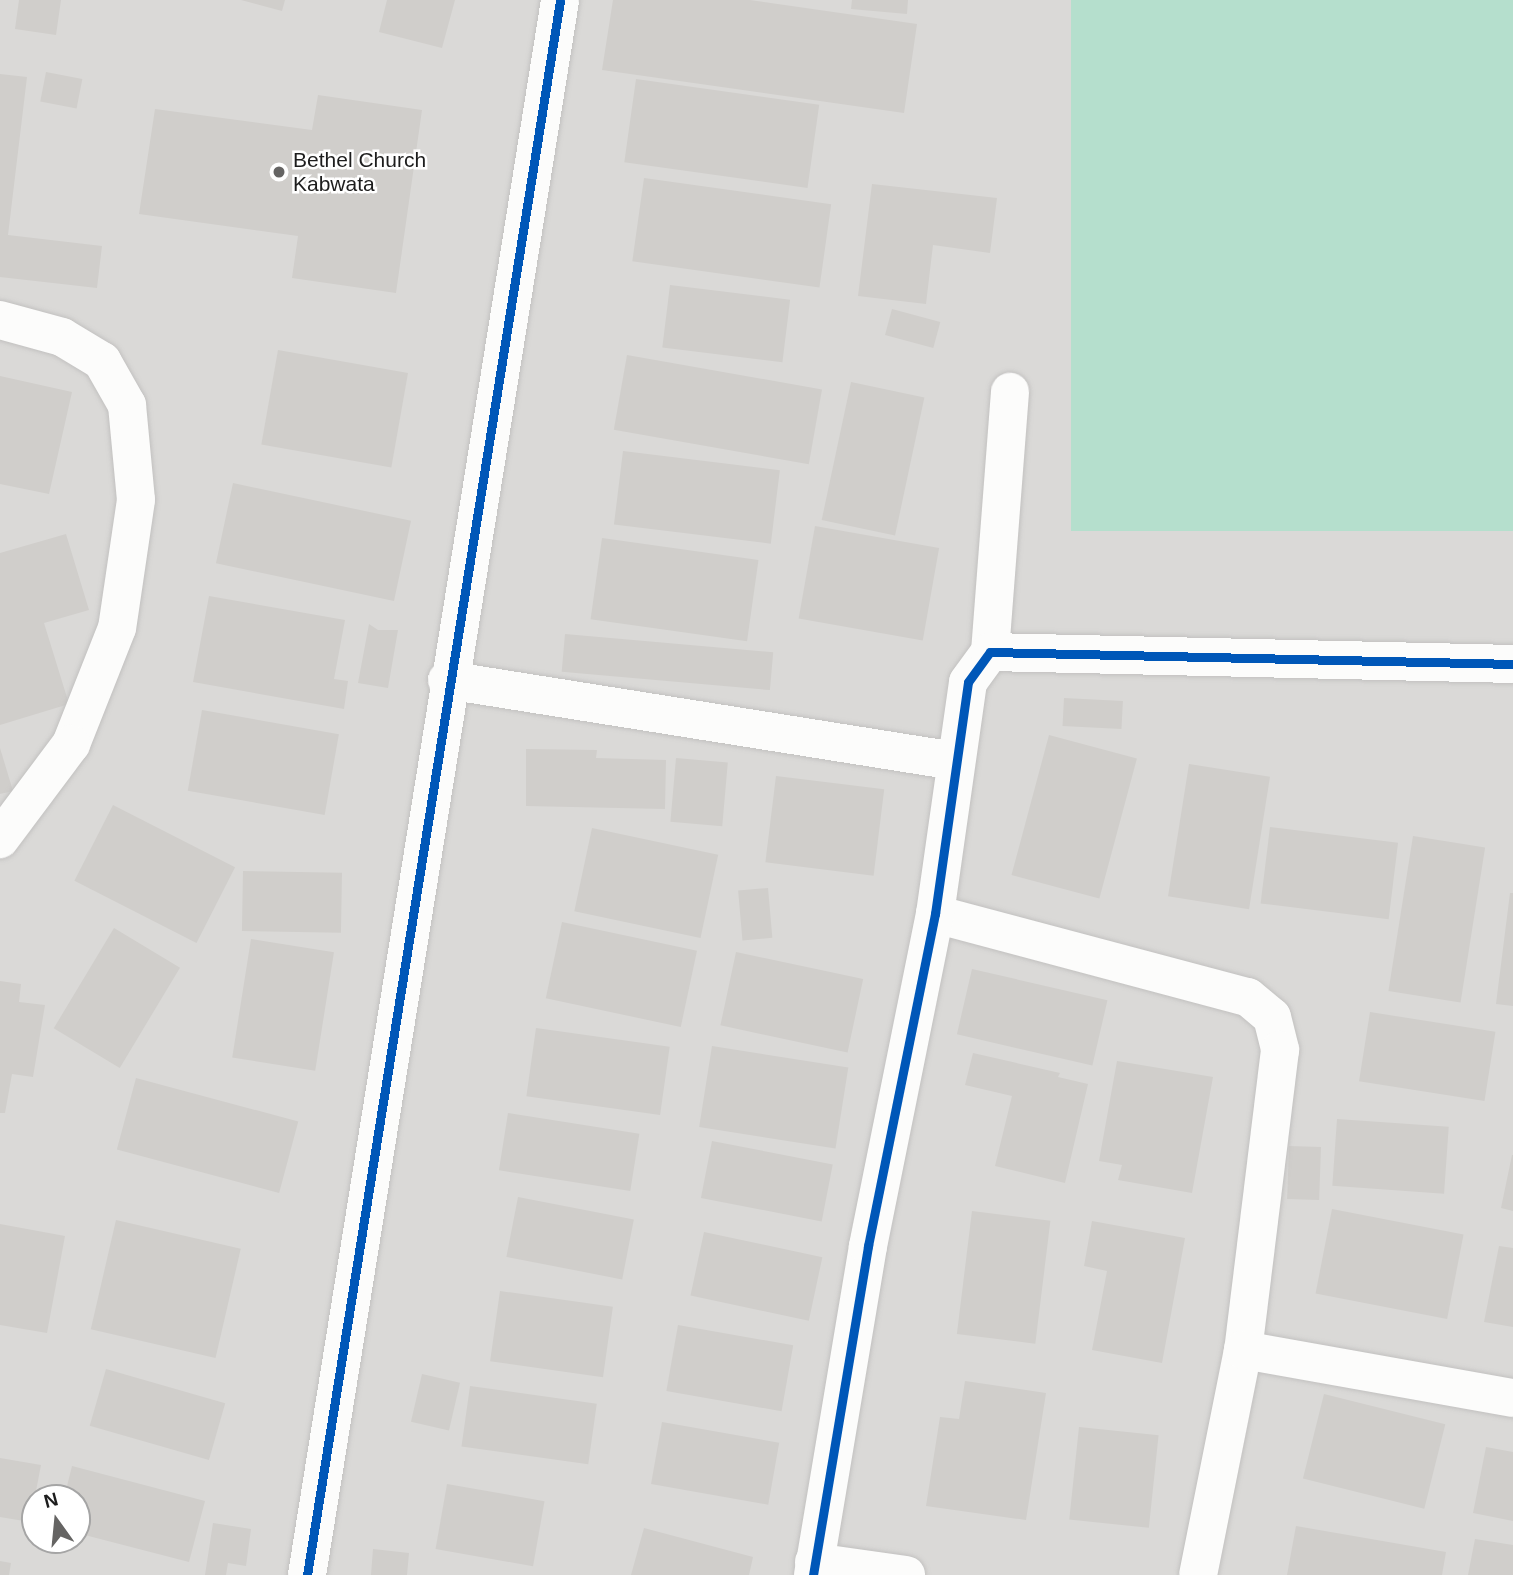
<!DOCTYPE html>
<style>
body{margin:0}
#map{position:relative;width:1513px;height:1575px;overflow:hidden;background:#ebe9e6;font-family:Arial,sans-serif}
div>[style]{position:absolute}
[style*='--x']{left:calc(var(--x)*1px);top:calc(var(--y)*1px);width:calc(var(--w)*1px);rotate:calc(var(--a)*1deg)}
.residential>*{inset:0;background:#dad9d7}
.pitch>*{inset:0;background:#b5dfcd;transform-origin:0 0}
.building>*{inset:0;background:#d0cecb;transform-origin:0 0}
.roads{filter:drop-shadow(0 0 2px #c2c1c0) drop-shadow(0 0 2px #c2c1c0)}
.minor>*{height:38px;margin:-19px;padding:0 19px;transform-origin:19px;border-radius:19px;background:#fcfcfb}
.cycleway>*{height:9px;margin:-4.5px;padding:0 4.5px;transform-origin:4.5px;border-radius:4.5px;background:#0057b8}
.dots>*{width:19px;height:19px;translate:-50% -50%;box-sizing:border-box;border:4px solid #fff;border-radius:50%}
span{translate:-50% -50%;white-space:nowrap;text-align:center;line-height:1.15;-webkit-text-stroke:5px #fff;paint-order:stroke}
.poi-label{font-size:21px;color:#1d1d1d}
.left{translate:0 -50%;text-align:left}
.north{position:absolute;left:21px;top:1484px;width:70px;height:70px;box-sizing:border-box;background:#fff;border:2px solid #a5a5a5;border-radius:50%;rotate:345deg;font-size:19px;font-weight:700;line-height:28px;text-align:center;color:#1d1d1d}
.north::after{content:'';display:block;margin:auto;width:24px;height:32px;background:#656463;clip-path:polygon(50% 0,100% 100%,50% 72%,0 100%)}
</style>
<div id="map">
<div class="residential">
<div style="clip-path:polygon(evenodd,0 0,1513px 0,1513px 1575px,0 1575px,0 0,35px 1498px,77px 1498px,77px 1540px,35px 1540px,35px 1498px)"></div>
</div>
<div class="pitch">
<div style="left:1071px;top:0;width:442px;height:531px"></div>
</div>
<div class="building">
<div style="clip-path:polygon(19px 0,61px 0,56px 35px,15px 29px)"></div>
<div style="clip-path:polygon(241px 0,285px 0,282px 11px)"></div>
<div style="clip-path:polygon(387px 0,455px 0,442px 48px,379px 32px)"></div>
<div style="clip-path:polygon(613px 0,750px 0,917px 24px,904px 113px,602px 70px)"></div>
<div style="clip-path:polygon(852px 0,908px 0,907px 14px,851px 9px)"></div>
<div style="left:46px;top:72px;width:37px;height:30px;rotate:11deg"></div>
<div style="clip-path:polygon(0 74px,27px 77px,8px 235px,102px 246px,97px 288px,0 277px)"></div>
<div style="left:636px;top:79px;width:185px;height:84px;rotate:8deg"></div>
<div style="clip-path:polygon(318px 95px,422px 110px,396px 293px,292px 278px,298px 236px,139px 214px,155px 109px,312px 130px)"></div>
<div style="left:644px;top:178px;width:189px;height:84px;rotate:8deg"></div>
<div style="clip-path:polygon(872px 184px,997px 198px,990px 253px,933px 245px,926px 304px,858px 296px)"></div>
<div style="left:670px;top:285px;width:121px;height:63px;rotate:7deg"></div>
<div style="left:892px;top:309px;width:50px;height:27px;rotate:15deg"></div>
<div style="left:278px;top:350px;width:132px;height:96px;rotate:10deg"></div>
<div style="left:627px;top:355px;width:198px;height:76px;rotate:10deg"></div>
<div style="clip-path:polygon(0 376px,72px 392px,49px 494px,0 484px)"></div>
<div style="left:851px;top:382px;width:75px;height:141px;rotate:12deg"></div>
<div style="left:623px;top:451px;width:158px;height:74px;rotate:7deg"></div>
<div style="left:233px;top:483px;width:182px;height:82px;rotate:12deg"></div>
<div style="left:815px;top:526px;width:126px;height:94px;rotate:10deg"></div>
<div style="clip-path:polygon(66px 534px,89px 610px,44px 623px,69px 704px,0 725px,0 553px)"></div>
<div style="left:602px;top:538px;width:158px;height:82px;rotate:8deg"></div>
<div style="clip-path:polygon(209px 596px,345px 620px,334px 679px,348px 681px,344px 709px,193px 682px)"></div>
<div style="clip-path:polygon(369px 624px,378px 630px,398px 630px,388px 688px,358px 683px)"></div>
<div style="left:565px;top:634px;width:209px;height:38px;rotate:5deg"></div>
<div style="left:1064px;top:698px;width:59px;height:28px;rotate:3deg"></div>
<div style="left:202px;top:710px;width:139px;height:82px;rotate:10deg"></div>
<div style="left:1049px;top:735px;width:91px;height:145px;rotate:15deg"></div>
<div style="clip-path:polygon(0 748px,13px 791px,0 794px)"></div>
<div style="clip-path:polygon(526px 749px,597px 750px,596px 758px,666px 760px,665px 809px,526px 806px)"></div>
<div style="left:676px;top:758px;width:52px;height:64px;rotate:5deg"></div>
<div style="left:1189px;top:764px;width:82px;height:134px;rotate:9deg"></div>
<div style="left:776px;top:776px;width:109px;height:87px;rotate:7deg"></div>
<div style="left:113px;top:805px;width:137px;height:85px;rotate:27deg"></div>
<div style="left:1270px;top:827px;width:129px;height:77px;rotate:7deg"></div>
<div style="left:592px;top:828px;width:129px;height:85px;rotate:12deg"></div>
<div style="left:1413px;top:836px;width:73px;height:157px;rotate:9deg"></div>
<div style="left:243px;top:871px;width:99px;height:60px;rotate:1deg"></div>
<div style="left:768px;top:888px;width:50px;height:30px;rotate:85deg"></div>
<div style="clip-path:polygon(1510px 893px,1513px 893px,1513px 1006px,1496px 1004px)"></div>
<div style="left:562px;top:922px;width:138px;height:78px;rotate:12deg"></div>
<div style="left:114px;top:928px;width:77px;height:117px;rotate:31deg"></div>
<div style="left:251px;top:939px;width:84px;height:120px;rotate:9deg"></div>
<div style="left:736px;top:952px;width:130px;height:75px;rotate:12deg"></div>
<div style="left:972px;top:969px;width:139px;height:67px;rotate:13deg"></div>
<div style="clip-path:polygon(0 981px,21px 984px,19px 1002px,45px 1005px,33px 1077px,12px 1074px,5px 1113px,0 1113px)"></div>
<div style="left:1370px;top:1012px;width:127px;height:70px;rotate:9deg"></div>
<div style="left:536px;top:1028px;width:135px;height:69px;rotate:8deg"></div>
<div style="left:712px;top:1046px;width:138px;height:82px;rotate:9deg"></div>
<div style="clip-path:polygon(973px 1053px,1060px 1073px,1058px 1077px,1088px 1084px,1065px 1183px,995px 1166px,1012px 1096px,965px 1085px)"></div>
<div style="clip-path:polygon(1117px 1061px,1213px 1077px,1192px 1193px,1118px 1180px,1122px 1165px,1099px 1161px)"></div>
<div style="left:136px;top:1078px;width:168px;height:74px;rotate:15deg"></div>
<div style="left:508px;top:1113px;width:133px;height:58px;rotate:9deg"></div>
<div style="left:1337px;top:1119px;width:112px;height:67px;rotate:4deg"></div>
<div style="left:712px;top:1141px;width:123px;height:58px;rotate:11deg"></div>
<div style="left:1289px;top:1146px;width:32px;height:53px;rotate:2deg"></div>
<div style="clip-path:polygon(1512px 1155px,1513px 1155px,1513px 1211px,1501px 1208px)"></div>
<div style="left:518px;top:1197px;width:118px;height:61px;rotate:11deg"></div>
<div style="left:1332px;top:1209px;width:134px;height:86px;rotate:11deg"></div>
<div style="left:972px;top:1211px;width:79px;height:124px;rotate:7deg"></div>
<div style="left:116px;top:1220px;width:128px;height:112px;rotate:13deg"></div>
<div style="clip-path:polygon(1092px 1221px,1185px 1238px,1162px 1363px,1092px 1350px,1107px 1271px,1084px 1266px)"></div>
<div style="clip-path:polygon(0 1224px,65px 1236px,47px 1333px,0 1325px)"></div>
<div style="left:704px;top:1232px;width:121px;height:65px;rotate:12deg"></div>
<div style="clip-path:polygon(1499px 1246px,1513px 1248px,1513px 1327px,1484px 1322px)"></div>
<div style="left:500px;top:1291px;width:114px;height:71px;rotate:8deg"></div>
<div style="left:678px;top:1325px;width:117px;height:67px;rotate:10deg"></div>
<div style="left:106px;top:1369px;width:124px;height:59px;rotate:16deg"></div>
<div style="left:422px;top:1374px;width:39px;height:49px;rotate:13deg"></div>
<div style="clip-path:polygon(965px 1381px,1046px 1393px,1026px 1520px,926px 1506px,940px 1417px,959px 1419px)"></div>
<div style="left:470px;top:1386px;width:128px;height:61px;rotate:8deg"></div>
<div style="left:1324px;top:1394px;width:125px;height:87px;rotate:14deg"></div>
<div style="left:662px;top:1422px;width:119px;height:63px;rotate:10deg"></div>
<div style="left:1079px;top:1427px;width:80px;height:93px;rotate:6deg"></div>
<div style="clip-path:polygon(1486px 1447px,1513px 1452px,1513px 1521px,1473px 1513px)"></div>
<div style="clip-path:polygon(0 1458px,41px 1465px,30px 1522px,0 1517px)"></div>
<div style="clip-path:polygon(72px 1466px,205px 1501px,189px 1562px,77px 1533px,77px 1498px,64px 1498px)"></div>
<div style="left:447px;top:1484px;width:99px;height:66px;rotate:10deg"></div>
<div style="clip-path:polygon(213px 1523px,251px 1529px,246px 1566px,228px 1563px,226px 1575px,205px 1575px)"></div>
<div style="clip-path:polygon(1296px 1526px,1446px 1552px,1442px 1575px,1287px 1575px)"></div>
<div style="clip-path:polygon(644px 1528px,753px 1557px,749px 1575px,631px 1575px)"></div>
<div style="clip-path:polygon(1475px 1539px,1513px 1545px,1513px 1575px,1468px 1575px)"></div>
<div style="clip-path:polygon(373px 1549px,409px 1553px,407px 1575px,371px 1575px)"></div>
<div style="clip-path:polygon(0 1561px,11px 1563px,9px 1575px,0 1575px)"></div>
</div>
<div class="roads">
<div class="minor">
<div style="--x:0;--y:320;--w:64;--a:15.3"></div>
<div style="--x:62;--y:337;--w:47;--a:31"></div>
<div style="--x:102;--y:361;--w:51;--a:60.4"></div>
<div style="--x:127;--y:405;--w:95;--a:84.6"></div>
<div style="--x:136;--y:500;--w:129;--a:98.4"></div>
<div style="--x:117;--y:628;--w:125;--a:111.6"></div>
<div style="--x:71;--y:744;--w:119;--a:126.8"></div>
<div style="--x:990;--y:652;--w:261;--a:-85.6"></div>
<div style="--x:447;--y:680;--w:514;--a:9.06"></div>
<div style="--x:935;--y:914;--w:324;--a:14.9"></div>
<div style="--x:1248;--y:997;--w:31;--a:40"></div>
<div style="--x:1272;--y:1017;--w:34;--a:76"></div>
<div style="--x:1280;--y:1050;--w:302;--a:97"></div>
<div style="--x:1243;--y:1350;--w:229;--a:101.3"></div>
<div style="--x:1243;--y:1350;--w:274;--a:10.1"></div>
<div style="--x:814;--y:1562;--w:93;--a:8"></div>
<div style="--x:307;--y:1575;--w:1595;--a:-80.87"></div>
<div style="--x:813;--y:1575;--w:334;--a:-80.5"></div>
<div style="--x:868;--y:1246;--w:339;--a:-78.6"></div>
<div style="--x:935;--y:914;--w:234;--a:-81.9"></div>
<div style="--x:968;--y:682;--w:37;--a:-54"></div>
<div style="--x:990;--y:652;--w:523;--a:1.31"></div>
</div>
</div>
<div class="cycleway">
<div style="--x:307;--y:1575;--w:1595;--a:-80.87"></div>
<div style="--x:813;--y:1575;--w:334;--a:-80.5"></div>
<div style="--x:868;--y:1246;--w:339;--a:-78.6"></div>
<div style="--x:935;--y:914;--w:234;--a:-81.9"></div>
<div style="--x:968;--y:682;--w:37;--a:-54"></div>
<div style="--x:990;--y:652;--w:523;--a:1.31"></div>
</div>
<div class="dots">
<div style="left:279px;top:172px;background:#656463"></div>
</div>
<div class="poi-label">
<span class="left" style="left:293px;top:172px">Bethel Church<br>Kabwata</span>
</div>
<div class="north">N</div>
</div>
